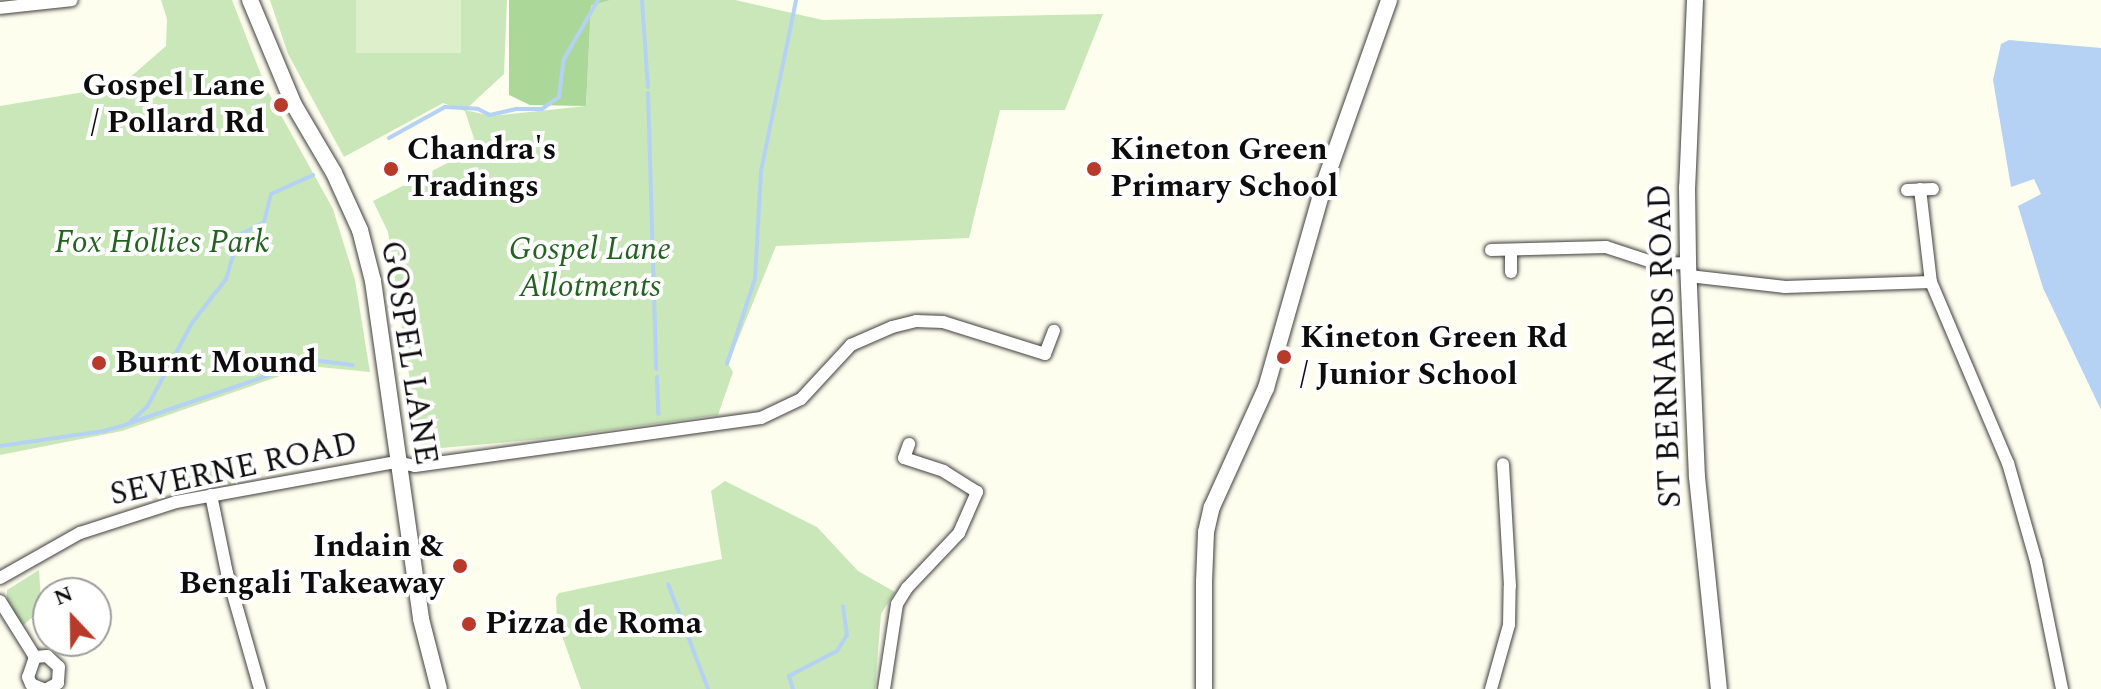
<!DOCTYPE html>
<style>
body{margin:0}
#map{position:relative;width:2101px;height:689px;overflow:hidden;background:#fefeee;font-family:Spectral,serif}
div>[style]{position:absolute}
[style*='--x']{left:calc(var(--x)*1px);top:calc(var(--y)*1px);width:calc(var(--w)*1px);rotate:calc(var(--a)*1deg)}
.green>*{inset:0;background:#cae7b9}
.forest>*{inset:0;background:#abd899}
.pitch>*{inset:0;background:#ddefcb;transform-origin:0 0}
.water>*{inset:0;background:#b5d2f4}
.stream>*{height:4px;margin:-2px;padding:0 2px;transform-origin:2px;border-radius:2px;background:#b5d2f4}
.roads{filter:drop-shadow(0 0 2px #404040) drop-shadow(0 0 2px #404040)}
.minor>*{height:12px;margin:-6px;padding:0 6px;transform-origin:6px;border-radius:6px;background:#fff}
.tertiary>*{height:16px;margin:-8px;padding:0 8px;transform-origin:8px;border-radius:8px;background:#fff}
.dots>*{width:22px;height:22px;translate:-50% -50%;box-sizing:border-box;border:4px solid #fff;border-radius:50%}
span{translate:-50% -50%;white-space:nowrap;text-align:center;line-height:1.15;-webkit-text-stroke:8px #fff;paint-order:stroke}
.poi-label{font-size:32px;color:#0d0d0d;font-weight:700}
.right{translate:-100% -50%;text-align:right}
.left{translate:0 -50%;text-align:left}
.park-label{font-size:32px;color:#236320;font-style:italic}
.street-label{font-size:32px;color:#0d0d0d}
.north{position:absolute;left:32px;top:577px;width:80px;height:80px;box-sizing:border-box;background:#fff;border:2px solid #9e9e9e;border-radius:50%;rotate:338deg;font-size:22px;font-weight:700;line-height:32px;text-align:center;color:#0d0d0d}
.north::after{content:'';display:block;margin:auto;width:28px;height:36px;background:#b83a2a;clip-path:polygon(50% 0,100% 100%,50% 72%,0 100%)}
</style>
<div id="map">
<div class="green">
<div style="clip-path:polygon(161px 0,232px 0,267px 90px,333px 209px,355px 280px,370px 372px,309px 366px,122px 431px,0 455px,0 106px,120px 86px,166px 46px,167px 19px)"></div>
<div style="clip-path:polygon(270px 0,507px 0,504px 74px,465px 110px,491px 116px,586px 106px,591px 4px,611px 0,735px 0,823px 20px,1103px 14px,1065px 110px,1000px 110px,969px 238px,776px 246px,728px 364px,733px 372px,718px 415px,543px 439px,430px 449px,413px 441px,411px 388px,388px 232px,373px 201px,477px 148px,465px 111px,443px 103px,344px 157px,288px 54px)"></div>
<div style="clip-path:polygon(216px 460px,230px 464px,242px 474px,244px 481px,180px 495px,178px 487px,183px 475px,201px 463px)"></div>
<div style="clip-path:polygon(725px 481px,817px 527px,858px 571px,895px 592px,881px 614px,875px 689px,581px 689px,557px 622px,556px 597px,559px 593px,722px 559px,711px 491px)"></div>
<div style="clip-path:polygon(39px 570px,41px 599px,34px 616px,21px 627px,7px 598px,7px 590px)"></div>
</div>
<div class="forest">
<div style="clip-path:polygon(509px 0,611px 0,591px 5px,586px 106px,530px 105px,509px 95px)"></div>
</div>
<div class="pitch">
<div style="left:356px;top:0;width:105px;height:53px"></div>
</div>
<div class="water">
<div style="clip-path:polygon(2009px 40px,2101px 48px,2101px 410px,2043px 288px,2018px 206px,2041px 194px,2034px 179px,2011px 187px,1993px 80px,2001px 44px)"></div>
</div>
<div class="stream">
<div style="--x:642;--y:0;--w:87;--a:86.1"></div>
<div style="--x:648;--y:93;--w:276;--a:88.3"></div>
<div style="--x:389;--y:138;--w:64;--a:-29"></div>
<div style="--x:445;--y:107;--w:33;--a:3"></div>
<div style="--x:478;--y:109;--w:13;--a:27"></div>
<div style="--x:490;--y:115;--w:28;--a:-13"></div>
<div style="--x:517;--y:109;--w:25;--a:0"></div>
<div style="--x:542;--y:109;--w:21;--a:-35"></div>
<div style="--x:559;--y:97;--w:38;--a:-83"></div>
<div style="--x:564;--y:59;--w:68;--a:-60"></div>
<div style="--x:727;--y:364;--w:89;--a:-71.8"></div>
<div style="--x:755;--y:279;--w:108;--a:-86.8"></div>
<div style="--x:761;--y:171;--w:175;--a:-78.4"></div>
<div style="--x:657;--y:377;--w:37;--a:88"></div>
<div style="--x:130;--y:423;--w:194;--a:-19"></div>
<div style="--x:313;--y:360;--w:40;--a:7.1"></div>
<div style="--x:0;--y:446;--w:105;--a:-8.2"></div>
<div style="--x:104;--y:431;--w:25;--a:-16"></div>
<div style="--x:128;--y:424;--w:25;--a:-42"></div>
<div style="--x:147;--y:407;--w:95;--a:-61.8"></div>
<div style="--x:192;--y:323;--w:56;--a:-52.3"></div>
<div style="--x:226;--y:279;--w:46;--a:-73.5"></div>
<div style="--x:239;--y:235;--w:28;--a:-27"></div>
<div style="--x:264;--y:222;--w:29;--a:-76"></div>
<div style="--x:271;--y:194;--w:46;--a:-24.3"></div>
<div style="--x:668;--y:584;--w:112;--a:69.1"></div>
<div style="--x:793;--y:689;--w:14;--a:-107"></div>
<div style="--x:789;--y:676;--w:54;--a:-27.5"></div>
<div style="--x:837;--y:651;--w:19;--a:-58"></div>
<div style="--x:847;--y:635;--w:29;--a:-98"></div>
</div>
<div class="roads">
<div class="minor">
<div style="--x:0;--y:8;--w:72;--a:-6.3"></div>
<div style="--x:1920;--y:189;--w:94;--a:83.3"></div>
<div style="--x:1907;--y:190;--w:26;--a:-2"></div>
<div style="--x:1491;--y:250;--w:115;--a:-1.5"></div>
<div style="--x:1606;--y:247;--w:55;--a:18.1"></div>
<div style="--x:1658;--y:264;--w:30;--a:-2"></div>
<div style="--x:1511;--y:250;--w:22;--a:90"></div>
<div style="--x:1689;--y:276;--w:97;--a:6.5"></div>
<div style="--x:1785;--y:287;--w:146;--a:-2"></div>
<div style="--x:1931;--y:282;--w:197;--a:67"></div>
<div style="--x:2008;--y:463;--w:102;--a:74.1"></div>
<div style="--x:2036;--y:561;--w:131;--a:78.5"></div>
<div style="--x:211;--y:495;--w:80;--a:78.4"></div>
<div style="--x:227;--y:573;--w:121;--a:74.1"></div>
<div style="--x:0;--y:578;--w:92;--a:-29.4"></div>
<div style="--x:80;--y:533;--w:101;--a:-17.9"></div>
<div style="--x:176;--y:502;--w:224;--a:-10.3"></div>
<div style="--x:396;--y:462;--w:19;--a:12"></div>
<div style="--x:415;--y:466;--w:349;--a:-7.9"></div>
<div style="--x:761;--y:418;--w:44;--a:-25.4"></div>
<div style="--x:801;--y:399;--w:74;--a:-47.2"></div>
<div style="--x:851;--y:345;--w:45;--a:-23.7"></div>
<div style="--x:892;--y:327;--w:25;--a:-14"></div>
<div style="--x:916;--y:321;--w:27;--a:2"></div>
<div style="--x:943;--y:322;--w:107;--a:17.4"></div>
<div style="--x:1045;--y:354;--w:25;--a:-69"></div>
<div style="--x:0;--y:601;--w:66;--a:58"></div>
<div style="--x:35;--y:657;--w:12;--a:-5"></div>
<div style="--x:47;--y:656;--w:16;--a:43"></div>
<div style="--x:59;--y:667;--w:16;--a:94"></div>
<div style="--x:58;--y:683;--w:13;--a:151"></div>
<div style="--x:35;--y:657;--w:21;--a:109"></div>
<div style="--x:28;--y:677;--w:8;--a:67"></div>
<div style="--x:31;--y:684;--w:13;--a:23"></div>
<div style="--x:884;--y:689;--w:86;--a:-81.3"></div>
<div style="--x:897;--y:604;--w:19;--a:-58"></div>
<div style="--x:907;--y:588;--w:76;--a:-46.6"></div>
<div style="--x:959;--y:533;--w:45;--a:-66.3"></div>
<div style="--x:977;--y:492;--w:39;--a:-148"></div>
<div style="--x:944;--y:471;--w:42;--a:-162"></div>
<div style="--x:904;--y:458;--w:15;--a:-70"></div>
<div style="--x:1491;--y:689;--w:66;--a:-74.3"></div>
<div style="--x:1509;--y:625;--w:39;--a:-89"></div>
<div style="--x:1510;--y:586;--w:122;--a:-93.3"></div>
</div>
<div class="tertiary">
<div style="--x:250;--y:0;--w:114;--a:67.3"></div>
<div style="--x:294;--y:105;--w:79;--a:59.5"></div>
<div style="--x:334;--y:173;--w:63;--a:65.5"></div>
<div style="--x:360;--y:230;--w:53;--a:75.7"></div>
<div style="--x:373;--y:281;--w:341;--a:81.9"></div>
<div style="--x:421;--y:619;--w:72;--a:75.6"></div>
<div style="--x:1695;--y:0;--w:187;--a:92.4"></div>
<div style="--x:1687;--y:187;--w:76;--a:89.2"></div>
<div style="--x:1688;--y:263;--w:214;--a:87.6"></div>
<div style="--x:1697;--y:477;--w:213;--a:84.1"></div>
<div style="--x:1204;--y:689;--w:107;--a:-90"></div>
<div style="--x:1204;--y:582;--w:50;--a:-87.7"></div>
<div style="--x:1206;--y:532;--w:26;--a:-77"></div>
<div style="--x:1212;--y:507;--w:131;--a:-65.6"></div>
<div style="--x:1266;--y:388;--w:212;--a:-74.1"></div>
<div style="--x:1324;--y:184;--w:195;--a:-70.5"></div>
</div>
</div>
<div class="dots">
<div style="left:281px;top:105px;background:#b83a2a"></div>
<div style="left:391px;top:169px;background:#b83a2a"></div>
<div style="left:1094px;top:169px;background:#b83a2a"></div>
<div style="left:1284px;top:357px;background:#b83a2a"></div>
<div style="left:99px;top:363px;background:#b83a2a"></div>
<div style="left:460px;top:566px;background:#b83a2a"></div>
<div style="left:469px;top:624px;background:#b83a2a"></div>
</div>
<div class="poi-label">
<span class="right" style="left:265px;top:105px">Gospel Lane<br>/ Pollard Rd</span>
<span class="left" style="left:407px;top:169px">Chandra's<br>Tradings</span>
<span class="left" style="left:1110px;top:169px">Kineton Green<br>Primary School</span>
<span class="left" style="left:1300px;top:357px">Kineton Green Rd<br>/ Junior School</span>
<span class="left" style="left:115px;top:363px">Burnt Mound</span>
<span class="right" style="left:444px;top:566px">Indain &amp;<br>Bengali Takeaway</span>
<span class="left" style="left:485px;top:624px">Pizza de Roma</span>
</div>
<div class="park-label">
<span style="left:162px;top:243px">Fox Hollies Park</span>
<span style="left:590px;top:269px">Gospel Lane<br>Allotments</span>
</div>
<div class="street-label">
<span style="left:1666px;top:346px;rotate:-92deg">ST BERNARDS ROAD</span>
<span style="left:408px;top:353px;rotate:81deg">GOSPEL LANE</span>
<span style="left:234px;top:470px;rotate:-12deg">SEVERNE ROAD</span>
</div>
<div class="north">N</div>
</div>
